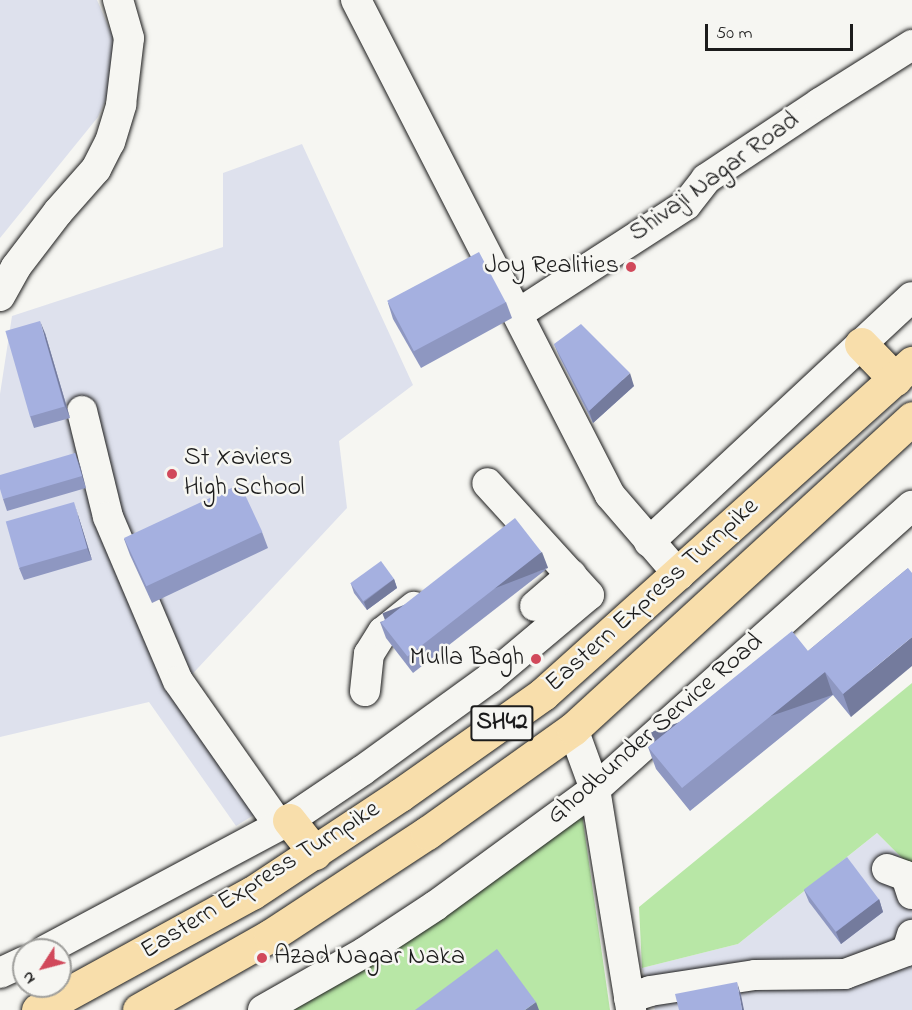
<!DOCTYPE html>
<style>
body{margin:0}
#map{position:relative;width:912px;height:1010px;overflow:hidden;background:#f6f6f2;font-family:"Indie Flower",sans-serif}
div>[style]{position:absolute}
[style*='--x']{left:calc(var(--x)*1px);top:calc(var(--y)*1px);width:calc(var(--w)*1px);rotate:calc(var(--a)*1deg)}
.built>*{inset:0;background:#dee1ed}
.green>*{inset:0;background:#b8e7a6}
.roads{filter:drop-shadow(0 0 2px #1c1c1c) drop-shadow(0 0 2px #1c1c1c)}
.minor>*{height:30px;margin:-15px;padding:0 15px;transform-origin:15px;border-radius:15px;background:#f6f6f2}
.major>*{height:33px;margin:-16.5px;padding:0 16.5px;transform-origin:16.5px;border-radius:16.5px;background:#f8deab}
.wall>*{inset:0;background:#8e97c1}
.shaded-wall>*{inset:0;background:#747b9d;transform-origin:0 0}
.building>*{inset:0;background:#a5b0e0;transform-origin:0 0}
.dots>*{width:16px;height:16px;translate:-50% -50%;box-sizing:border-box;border:3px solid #f6f6f2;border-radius:50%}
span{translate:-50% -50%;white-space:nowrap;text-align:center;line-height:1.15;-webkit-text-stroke:5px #f6f6f2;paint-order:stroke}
.shield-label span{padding:2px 4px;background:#f6f6f2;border:2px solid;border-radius:4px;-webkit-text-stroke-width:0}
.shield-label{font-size:24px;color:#1c1c1c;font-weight:700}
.street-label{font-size:26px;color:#1c1c1c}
.poi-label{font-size:26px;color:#1c1c1c}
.right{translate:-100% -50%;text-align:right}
.left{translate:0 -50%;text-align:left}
.north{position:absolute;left:12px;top:938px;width:60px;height:60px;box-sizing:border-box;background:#f6f6f2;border:2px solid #9f9f9c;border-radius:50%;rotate:234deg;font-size:16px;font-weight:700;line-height:24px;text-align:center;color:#1c1c1c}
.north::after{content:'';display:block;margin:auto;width:21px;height:27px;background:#d1495b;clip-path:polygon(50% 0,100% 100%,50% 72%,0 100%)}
.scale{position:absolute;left:705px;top:24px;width:148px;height:27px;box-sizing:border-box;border:3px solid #1c1c1c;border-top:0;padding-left:8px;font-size:18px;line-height:21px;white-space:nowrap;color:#1c1c1c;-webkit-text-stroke:4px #f6f6f2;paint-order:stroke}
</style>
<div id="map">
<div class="built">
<div style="clip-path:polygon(0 0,97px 0,113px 37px,115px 79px,98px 117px,0 238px)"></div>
<div style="clip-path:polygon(302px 144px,413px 385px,339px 441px,347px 508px,184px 683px,277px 801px,236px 826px,149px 702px,0 737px,0 394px,12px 316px,223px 247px,223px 173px)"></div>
<div style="clip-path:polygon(877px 833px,912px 868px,912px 1010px,655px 1010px,642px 968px,738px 944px)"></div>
</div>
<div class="green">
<div style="clip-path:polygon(912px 683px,912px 868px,877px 833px,738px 944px,642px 968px,639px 907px)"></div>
<div style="clip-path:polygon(582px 814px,610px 1010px,293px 1010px)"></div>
</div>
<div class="roads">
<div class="minor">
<div style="--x:356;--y:0;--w:556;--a:62.84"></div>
<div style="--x:610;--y:495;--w:106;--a:49.2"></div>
<div style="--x:0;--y:296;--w:33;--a:-61"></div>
<div style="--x:16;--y:267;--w:69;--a:-52.6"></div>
<div style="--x:58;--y:212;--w:57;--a:-48.5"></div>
<div style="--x:96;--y:169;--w:30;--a:-63"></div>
<div style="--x:110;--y:142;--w:39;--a:-73"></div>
<div style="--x:121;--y:105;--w:67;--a:-83.2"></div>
<div style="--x:129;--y:38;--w:40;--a:-106"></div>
<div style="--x:519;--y:313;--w:199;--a:-32.9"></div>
<div style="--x:686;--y:205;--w:33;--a:-52"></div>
<div style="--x:706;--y:179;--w:137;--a:-33.7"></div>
<div style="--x:820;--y:103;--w:109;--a:-32.2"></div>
<div style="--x:82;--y:411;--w:109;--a:76.2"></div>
<div style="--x:108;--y:517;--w:178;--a:66.9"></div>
<div style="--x:178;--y:681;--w:176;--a:55"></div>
<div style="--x:649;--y:542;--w:359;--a:-43"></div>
<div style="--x:535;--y:606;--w:48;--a:-40.7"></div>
<div style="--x:365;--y:691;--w:37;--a:-84"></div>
<div style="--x:369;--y:654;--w:26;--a:-58"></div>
<div style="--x:383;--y:632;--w:40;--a:-39"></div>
<div style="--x:573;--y:729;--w:64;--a:69.9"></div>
<div style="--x:595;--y:789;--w:224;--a:80.7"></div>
<div style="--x:887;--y:869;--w:20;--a:20"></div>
<div style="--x:906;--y:876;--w:19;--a:72"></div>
<div style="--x:46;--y:950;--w:276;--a:-28.1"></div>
<div style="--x:289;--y:820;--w:89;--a:-34"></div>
<div style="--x:363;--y:770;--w:157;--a:-35.9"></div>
<div style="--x:490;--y:678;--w:129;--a:-40"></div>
<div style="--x:589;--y:595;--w:151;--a:-132.3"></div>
<div style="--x:0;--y:973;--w:26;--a:-25"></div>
<div style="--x:629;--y:998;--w:22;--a:-18"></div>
<div style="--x:650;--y:991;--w:106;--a:-8.7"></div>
<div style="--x:755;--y:975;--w:90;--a:-0.6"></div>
<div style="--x:845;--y:974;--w:66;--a:-20.4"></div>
<div style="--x:907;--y:951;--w:17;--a:-73"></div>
<div style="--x:263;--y:1010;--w:117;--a:-29.6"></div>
<div style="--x:365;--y:952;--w:84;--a:-33.3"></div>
<div style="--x:435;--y:906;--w:198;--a:-36.2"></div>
<div style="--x:595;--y:789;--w:425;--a:-41.8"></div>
</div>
<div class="major">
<div style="--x:861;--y:344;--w:49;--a:45.8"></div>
<div style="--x:289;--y:820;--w:42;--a:51.8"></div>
<div style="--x:38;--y:1010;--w:244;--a:-28.7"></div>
<div style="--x:252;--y:893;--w:178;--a:-33.5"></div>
<div style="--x:400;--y:795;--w:175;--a:-35.2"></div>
<div style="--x:543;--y:694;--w:496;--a:-41.9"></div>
<div style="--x:139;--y:1010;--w:150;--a:-29.5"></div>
<div style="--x:270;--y:936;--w:188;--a:-33.3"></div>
<div style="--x:427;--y:833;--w:179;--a:-35.5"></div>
<div style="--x:573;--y:729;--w:460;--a:-42.5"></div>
</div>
</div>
<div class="wall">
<div style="clip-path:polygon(506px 302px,512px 318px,421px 368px,393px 319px,388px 303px)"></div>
<div style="clip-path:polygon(45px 333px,70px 418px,34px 428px,30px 416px)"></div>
<div style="clip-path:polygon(554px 344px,634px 386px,593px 423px,559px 356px)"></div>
<div style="clip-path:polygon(75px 453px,86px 488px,7px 511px,3px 499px)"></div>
<div style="clip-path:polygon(78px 515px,92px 560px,24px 580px,19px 568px)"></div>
<div style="clip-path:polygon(262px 532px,268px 548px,152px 603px,130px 555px,124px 539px)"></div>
<div style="clip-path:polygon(548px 568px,413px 673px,386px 638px,380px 622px)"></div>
<div style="clip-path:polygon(908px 568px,851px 717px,833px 695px,690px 811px,656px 769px,648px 747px,808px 651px)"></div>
<div style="clip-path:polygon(394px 579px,397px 588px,367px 610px,354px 593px,351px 584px)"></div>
<div style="clip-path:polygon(804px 890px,879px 899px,883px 912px,841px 944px,809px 902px)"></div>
</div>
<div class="shaded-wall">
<div style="clip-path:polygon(40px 321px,45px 333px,70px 418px,65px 406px)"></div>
<div style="clip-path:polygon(630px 373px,634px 386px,593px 423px,589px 411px)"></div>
<div style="clip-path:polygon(75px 453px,80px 465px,86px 488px,82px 476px)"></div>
<div style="clip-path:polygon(74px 502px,78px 515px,92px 560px,87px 548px)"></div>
<div style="left:542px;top:552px;width:17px;height:171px;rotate:69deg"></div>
<div style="clip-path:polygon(394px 579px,397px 588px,367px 610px,364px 602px)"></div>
<div style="clip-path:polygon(912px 637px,912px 666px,851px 717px,843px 694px)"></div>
<div style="left:825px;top:672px;width:24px;height:184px;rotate:71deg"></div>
<div style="clip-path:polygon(879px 899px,883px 912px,841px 944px,836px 932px)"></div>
<div style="clip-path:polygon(737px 982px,741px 995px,744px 1010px,742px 1010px)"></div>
<div style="clip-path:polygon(536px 1002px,539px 1010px,525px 1010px)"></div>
</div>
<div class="building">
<div style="left:479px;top:252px;width:57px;height:104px;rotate:62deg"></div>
<div style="left:40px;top:321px;width:89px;height:36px;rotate:74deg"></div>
<div style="clip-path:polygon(581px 324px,630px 373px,589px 411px,554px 344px)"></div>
<div style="clip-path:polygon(75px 453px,82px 476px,3px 499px,0 489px,0 475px)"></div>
<div style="left:240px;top:484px;width:53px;height:128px;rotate:65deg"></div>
<div style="left:74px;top:502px;width:48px;height:71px;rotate:74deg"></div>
<div style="left:515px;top:518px;width:43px;height:170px;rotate:52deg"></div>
<div style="left:381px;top:561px;width:22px;height:38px;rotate:54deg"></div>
<div style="clip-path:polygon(908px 568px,912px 573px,912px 637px,843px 694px,825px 672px,682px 788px,648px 747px,792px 631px,808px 651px)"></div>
<div style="left:847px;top:857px;width:53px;height:54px;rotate:53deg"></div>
<div style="clip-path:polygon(497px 949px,536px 1002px,525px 1010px,415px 1010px)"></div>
<div style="clip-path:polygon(737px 982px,742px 1010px,679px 1010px,675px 994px)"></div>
</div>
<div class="dots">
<div style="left:631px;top:267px;background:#d1495b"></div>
<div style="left:172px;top:474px;background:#d1495b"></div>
<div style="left:536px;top:659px;background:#d1495b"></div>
<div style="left:262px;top:958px;background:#d1495b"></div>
</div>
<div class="shield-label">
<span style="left:502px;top:723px">SH42</span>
</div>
<div class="street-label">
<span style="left:715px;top:178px;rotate:-36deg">Shivaji Nagar Road</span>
<span style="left:653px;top:596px;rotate:-42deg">Eastern Express Turnpike</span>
<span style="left:656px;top:730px;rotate:-41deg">Ghodbunder Service Road</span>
<span style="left:261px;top:881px;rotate:-32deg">Eastern Express Turnpike</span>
</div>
<div class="poi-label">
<span class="right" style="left:619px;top:267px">Joy Realities</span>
<span class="left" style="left:184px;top:474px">St Xaviers<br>High School</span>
<span class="right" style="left:524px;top:659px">Mulla Bagh</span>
<span class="left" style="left:274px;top:958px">Azad Nagar Naka</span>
</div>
<div class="north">N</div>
<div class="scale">50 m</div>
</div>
